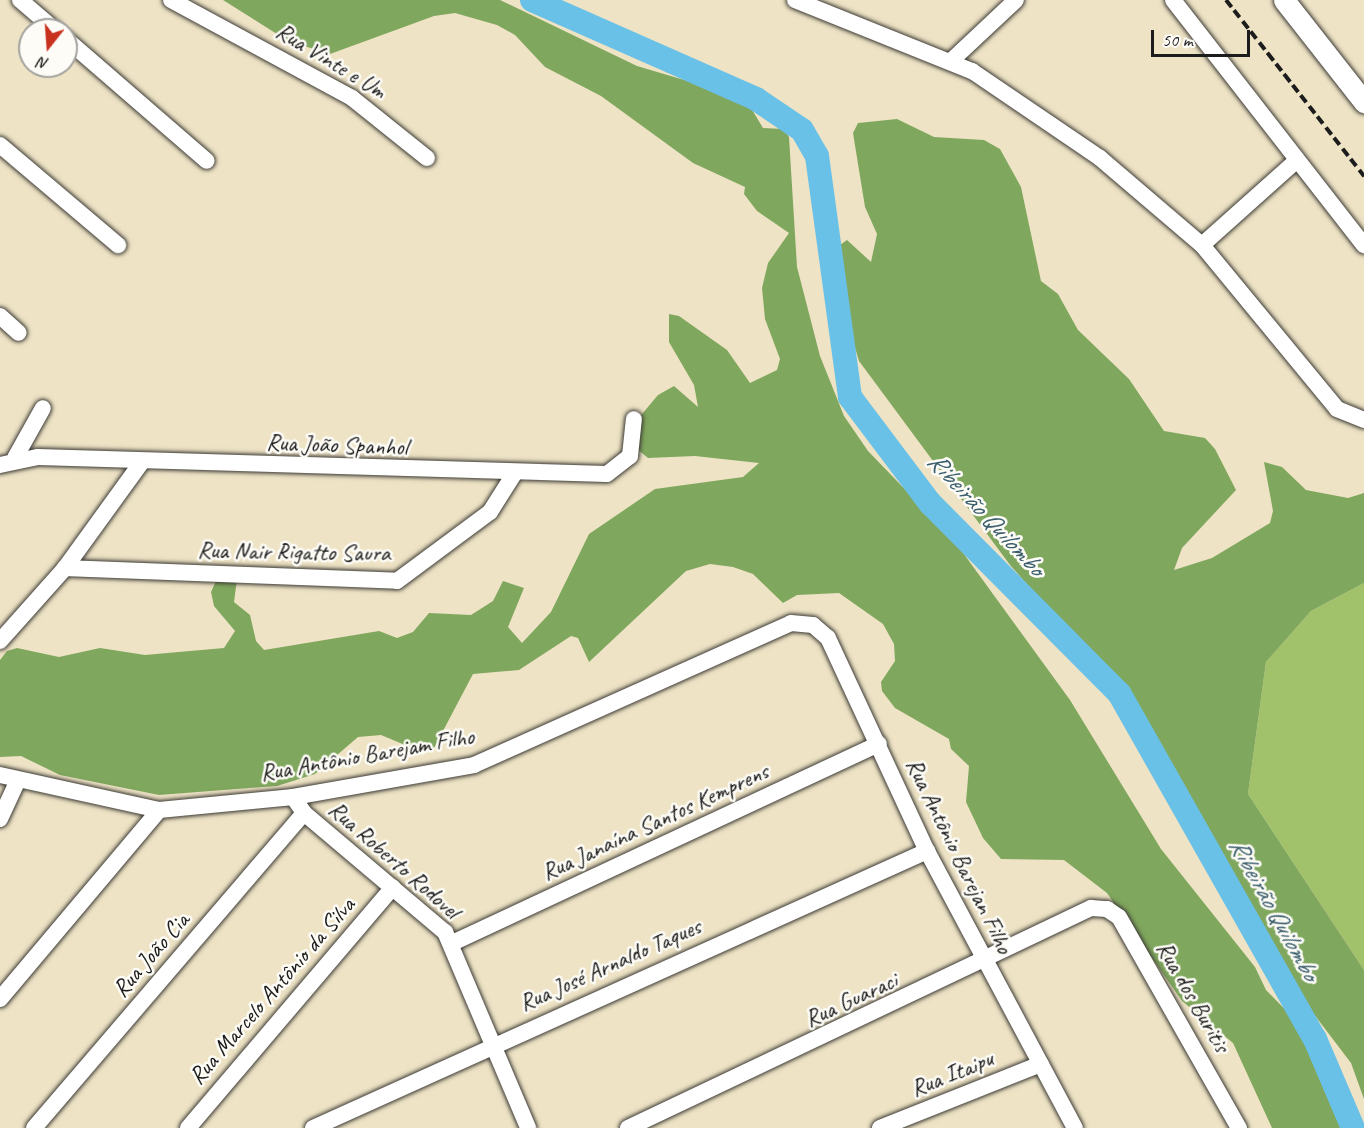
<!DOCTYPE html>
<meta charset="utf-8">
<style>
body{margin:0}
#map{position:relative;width:1364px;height:1128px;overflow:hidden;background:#eee3c5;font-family:Caveat,sans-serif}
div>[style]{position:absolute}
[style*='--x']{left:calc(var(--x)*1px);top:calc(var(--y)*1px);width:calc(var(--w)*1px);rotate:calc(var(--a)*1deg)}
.green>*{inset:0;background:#a1c16a}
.forest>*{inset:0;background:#80a75e}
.river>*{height:24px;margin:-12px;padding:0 12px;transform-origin:12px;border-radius:12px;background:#6ac1e7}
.roads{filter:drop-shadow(0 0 2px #3c3a35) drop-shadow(0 0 2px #3c3a35)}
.minor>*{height:16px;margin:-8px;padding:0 8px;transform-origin:8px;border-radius:8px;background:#fff}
.major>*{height:21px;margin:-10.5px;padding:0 10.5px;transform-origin:10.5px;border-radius:10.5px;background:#fff}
.rail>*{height:4px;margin-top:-2px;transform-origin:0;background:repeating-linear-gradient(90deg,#1c1c1c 0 9px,transparent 0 13.5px)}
span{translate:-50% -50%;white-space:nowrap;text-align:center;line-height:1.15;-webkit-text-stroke:5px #fdfcf7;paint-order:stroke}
.street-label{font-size:24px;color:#1c1c1c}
.water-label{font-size:26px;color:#3b5e6d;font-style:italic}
.north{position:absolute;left:18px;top:18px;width:60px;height:60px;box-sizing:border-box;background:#fdfcf7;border:2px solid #a3a29f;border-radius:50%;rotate:197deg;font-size:16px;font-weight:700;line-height:24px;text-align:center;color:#1c1c1c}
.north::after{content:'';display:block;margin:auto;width:21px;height:27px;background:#c8321e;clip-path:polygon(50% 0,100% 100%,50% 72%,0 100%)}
.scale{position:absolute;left:1151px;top:30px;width:99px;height:27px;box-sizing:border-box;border:3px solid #1c1c1c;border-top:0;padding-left:8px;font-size:18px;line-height:21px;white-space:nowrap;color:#1c1c1c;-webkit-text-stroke:4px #fdfcf7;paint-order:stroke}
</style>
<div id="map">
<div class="green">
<div style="clip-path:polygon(1364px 583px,1364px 970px,1248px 794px,1266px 662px,1311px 611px)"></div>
</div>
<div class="forest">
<div style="clip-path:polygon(223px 0,500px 0,637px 66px,745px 98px,763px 128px,784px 129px,789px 137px,797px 267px,820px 356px,844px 416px,868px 451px,953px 539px,1070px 700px,1161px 849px,1255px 967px,1266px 990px,1306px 1031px,1335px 1077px,1352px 1128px,1272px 1128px,1233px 1043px,1182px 1001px,1107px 893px,1064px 860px,1001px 859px,983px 838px,966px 802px,969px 766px,951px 749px,949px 739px,895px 708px,882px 691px,881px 682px,895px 661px,894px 644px,883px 624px,839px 593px,797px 595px,783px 603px,753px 574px,733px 567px,710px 564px,686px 571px,589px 662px,578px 638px,571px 636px,519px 670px,473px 674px,434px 748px,417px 750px,381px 735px,358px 737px,315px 774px,277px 786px,159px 795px,60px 775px,21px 756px,0 757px,0 660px,7px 651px,17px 648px,59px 657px,100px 648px,145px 655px,224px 648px,235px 631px,214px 606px,211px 592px,216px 581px,237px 579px,234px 602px,250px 615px,256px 641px,264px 650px,379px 631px,397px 638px,413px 632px,429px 613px,471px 615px,493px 601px,503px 581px,524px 588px,508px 627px,522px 643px,551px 612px,589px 534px,655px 489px,743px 477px,759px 463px,695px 456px,648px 458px,631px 444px,632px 426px,658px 395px,674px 386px,698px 407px,694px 385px,669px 342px,669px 314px,679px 316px,727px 350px,750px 383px,777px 370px,780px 359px,765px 319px,762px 288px,768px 263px,789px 233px,757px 211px,744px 194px,745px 187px,693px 163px,601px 96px,545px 67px,515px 35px,497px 25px,455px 13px,434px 16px,330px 54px,288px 41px)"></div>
<div style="clip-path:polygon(897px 119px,934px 137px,984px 140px,1000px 149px,1021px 187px,1041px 281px,1058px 294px,1078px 330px,1129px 379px,1164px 431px,1205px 438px,1215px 449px,1236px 490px,1182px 548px,1174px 570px,1212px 558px,1270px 523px,1273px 511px,1264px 462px,1282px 467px,1306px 490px,1348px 498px,1364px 493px,1364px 583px,1311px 611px,1266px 662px,1248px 794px,1364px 970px,1364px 1099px,1351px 1063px,1278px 967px,1171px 795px,1100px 666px,1010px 565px,859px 361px,826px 249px,830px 252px,847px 240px,871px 262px,877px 234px,865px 207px,853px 133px,858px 123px)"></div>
</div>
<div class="river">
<div style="--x:532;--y:0;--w:245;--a:23.8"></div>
<div style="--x:756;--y:99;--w:55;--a:34"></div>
<div style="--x:802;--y:130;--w:30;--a:60"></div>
<div style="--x:817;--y:156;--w:243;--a:82.2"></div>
<div style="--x:850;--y:397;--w:133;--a:53"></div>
<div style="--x:930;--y:503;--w:268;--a:45.2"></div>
<div style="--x:1119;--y:693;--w:398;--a:60.5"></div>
<div style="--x:1315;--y:1039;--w:97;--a:66.9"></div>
</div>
<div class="roads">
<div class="minor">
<div style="--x:20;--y:0;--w:46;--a:40.6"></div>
<div style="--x:171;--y:0;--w:206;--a:28.4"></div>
<div style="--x:352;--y:98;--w:96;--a:38.7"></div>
<div style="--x:795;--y:0;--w:191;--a:21.9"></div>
<div style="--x:972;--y:71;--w:155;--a:34.2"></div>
<div style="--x:1100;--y:158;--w:134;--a:40.5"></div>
<div style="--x:1202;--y:245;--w:212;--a:50.5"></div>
<div style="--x:1337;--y:409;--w:29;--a:22"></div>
<div style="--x:1173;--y:0;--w:311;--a:52.1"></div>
<div style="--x:66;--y:39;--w:186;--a:40.9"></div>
<div style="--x:951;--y:61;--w:89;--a:-43.2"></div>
<div style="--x:0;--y:145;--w:155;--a:40.3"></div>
<div style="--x:1202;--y:245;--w:127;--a:-41.8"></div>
<div style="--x:0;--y:316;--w:25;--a:42"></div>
<div style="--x:15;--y:458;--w:57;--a:-60.8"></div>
<div style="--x:0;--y:465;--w:39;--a:-12"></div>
<div style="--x:38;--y:457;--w:569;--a:1.71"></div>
<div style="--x:607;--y:474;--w:29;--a:-38"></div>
<div style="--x:630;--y:456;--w:37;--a:-84"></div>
<div style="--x:65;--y:568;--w:332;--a:2.2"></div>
<div style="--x:397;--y:581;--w:116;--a:-36.6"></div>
<div style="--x:490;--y:512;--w:45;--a:-57.7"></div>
<div style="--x:0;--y:641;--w:98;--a:-48.3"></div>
<div style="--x:65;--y:568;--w:130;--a:-54.1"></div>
<div style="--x:0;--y:775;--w:163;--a:12.4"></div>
<div style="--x:159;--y:810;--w:135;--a:-5.5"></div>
<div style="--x:293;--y:797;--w:184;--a:-10"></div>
<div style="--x:474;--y:765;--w:347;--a:-24.1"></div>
<div style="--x:791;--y:623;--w:22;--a:5"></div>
<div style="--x:813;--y:625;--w:20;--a:41"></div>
<div style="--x:828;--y:638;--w:235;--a:65.1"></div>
<div style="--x:927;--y:851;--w:314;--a:61.9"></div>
<div style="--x:293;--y:797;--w:19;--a:55"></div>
<div style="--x:304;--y:813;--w:185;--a:40.2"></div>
<div style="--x:445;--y:932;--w:213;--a:67"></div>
<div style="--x:0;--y:819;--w:43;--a:-65.2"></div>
<div style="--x:452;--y:943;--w:471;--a:-25"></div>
<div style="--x:0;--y:999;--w:247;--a:-49.9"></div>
<div style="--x:34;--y:1128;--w:415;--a:-49.4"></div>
<div style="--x:188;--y:1128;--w:316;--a:-49.6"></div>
<div style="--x:313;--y:1128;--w:674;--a:-24.28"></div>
<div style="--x:628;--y:1128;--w:513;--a:-25.42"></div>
<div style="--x:1091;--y:908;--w:16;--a:4"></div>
<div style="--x:1107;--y:909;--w:14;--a:34"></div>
<div style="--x:1119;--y:917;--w:243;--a:60.4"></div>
<div style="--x:880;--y:1128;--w:173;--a:-21.7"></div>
</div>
<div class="major">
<div style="--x:1284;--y:0;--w:130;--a:51.9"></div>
</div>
</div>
<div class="rail">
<div style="--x:1226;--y:0;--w:224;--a:51.9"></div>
</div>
<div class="street-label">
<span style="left:331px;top:61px;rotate:31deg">Rua Vinte e Um</span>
<span style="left:337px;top:445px;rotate:2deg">Rua João Spanhol</span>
<span style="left:294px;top:552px;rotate:1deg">Rua Nair Rigatto Saura</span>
<span style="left:367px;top:755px;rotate:-10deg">Rua Antônio Barejam Filho</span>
<span style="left:655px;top:822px;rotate:-25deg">Rua Janaína Santos Kemprens</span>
<span style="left:959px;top:856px;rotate:64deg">Rua Antônio Barejan Filho</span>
<span style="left:394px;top:860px;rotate:41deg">Rua Roberto Rodovel</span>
<span style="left:151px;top:955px;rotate:-49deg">Rua João Cia</span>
<span style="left:610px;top:965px;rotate:-24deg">Rua José Arnaldo Taques</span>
<span style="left:272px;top:991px;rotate:-49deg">Rua Marcelo Antônio da Silva</span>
<span style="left:1193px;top:997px;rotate:60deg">Rua dos Buritis</span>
<span style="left:851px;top:1000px;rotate:-25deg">Rua Guaraci</span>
<span style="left:952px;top:1074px;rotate:-22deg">Rua Itaipu</span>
</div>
<div class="water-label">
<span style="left:986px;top:514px;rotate:47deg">Ribeirão Quilombo</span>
<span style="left:1274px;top:909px;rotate:61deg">Ribeirão Quilombo</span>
</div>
<div class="north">N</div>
<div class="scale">50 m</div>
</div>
